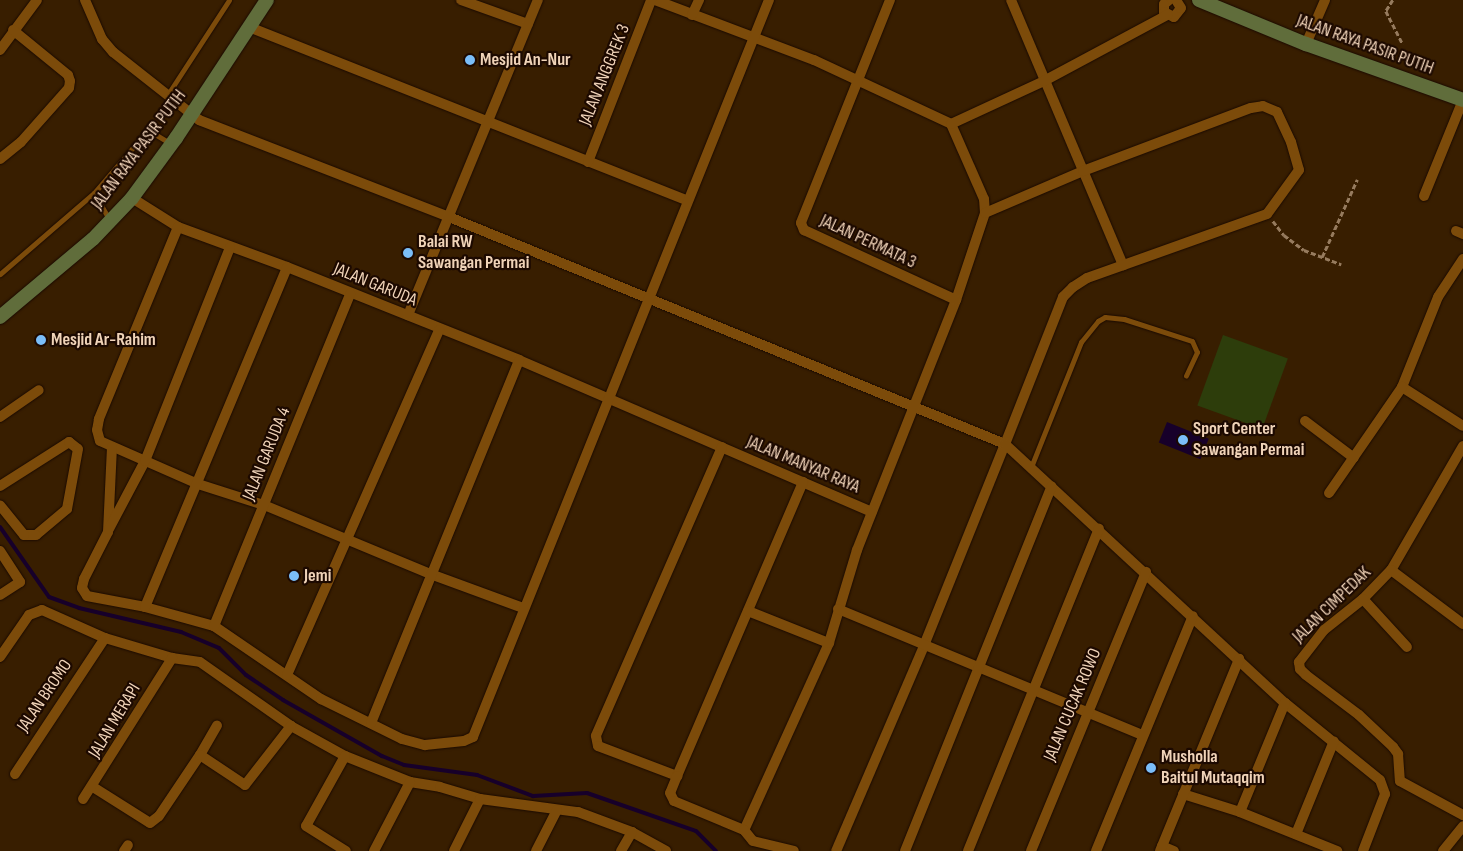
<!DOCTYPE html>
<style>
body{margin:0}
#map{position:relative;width:1463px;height:851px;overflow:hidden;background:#381e00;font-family:"Sofia Sans Condensed",sans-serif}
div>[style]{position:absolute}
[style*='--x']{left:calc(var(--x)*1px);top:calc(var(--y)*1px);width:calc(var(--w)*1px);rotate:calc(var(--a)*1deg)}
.green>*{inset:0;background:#2d3d0b;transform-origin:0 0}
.water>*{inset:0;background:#17002a;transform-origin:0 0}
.stream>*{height:4px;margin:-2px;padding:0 2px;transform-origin:2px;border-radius:2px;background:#17002a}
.path>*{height:2.5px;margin-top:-1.25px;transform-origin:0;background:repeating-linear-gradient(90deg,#967b5e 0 5px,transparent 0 7.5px)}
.roads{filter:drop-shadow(0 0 1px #1a0a00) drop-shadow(0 0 1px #1a0a00)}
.lane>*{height:5px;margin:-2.5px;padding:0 2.5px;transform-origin:2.5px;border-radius:2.5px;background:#7c4b0a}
.street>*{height:10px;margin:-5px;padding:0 5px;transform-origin:5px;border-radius:5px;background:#7c4b0a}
.secondary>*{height:14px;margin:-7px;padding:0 7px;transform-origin:7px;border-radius:7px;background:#606d3b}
.dots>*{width:14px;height:14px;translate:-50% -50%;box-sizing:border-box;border:2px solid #1c0900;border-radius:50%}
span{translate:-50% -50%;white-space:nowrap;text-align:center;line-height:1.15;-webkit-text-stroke:4.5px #1c0900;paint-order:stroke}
.street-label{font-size:18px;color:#f0d3b8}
.poi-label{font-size:18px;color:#f0d3b8;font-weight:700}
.left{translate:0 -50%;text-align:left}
</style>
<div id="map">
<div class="green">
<div style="left:1223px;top:335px;width:69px;height:75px;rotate:20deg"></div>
</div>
<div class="water">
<div style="left:1167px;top:422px;width:45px;height:22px;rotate:22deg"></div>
</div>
<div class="stream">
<div style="--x:0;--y:527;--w:85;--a:55"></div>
<div style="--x:49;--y:597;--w:32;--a:20"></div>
<div style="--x:79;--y:608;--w:105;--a:13.2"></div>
<div style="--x:181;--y:632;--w:41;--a:22.8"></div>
<div style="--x:219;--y:648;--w:38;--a:45"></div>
<div style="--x:246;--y:675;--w:45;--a:34"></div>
<div style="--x:283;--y:700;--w:114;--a:29.5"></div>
<div style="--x:382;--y:756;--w:24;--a:22"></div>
<div style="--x:404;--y:765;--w:74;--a:7.8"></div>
<div style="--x:477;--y:775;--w:60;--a:20.6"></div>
<div style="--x:533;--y:796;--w:54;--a:-3.2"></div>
<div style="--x:587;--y:793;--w:115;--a:19.2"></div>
<div style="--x:696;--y:831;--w:28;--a:45"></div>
</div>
<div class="path">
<div style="--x:1393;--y:0;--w:13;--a:122"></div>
<div style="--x:1386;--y:11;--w:37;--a:63"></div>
<div style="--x:1273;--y:221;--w:18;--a:52"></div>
<div style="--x:1284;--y:235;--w:25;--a:37"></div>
<div style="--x:1304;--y:250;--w:40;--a:21"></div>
<div style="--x:1322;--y:257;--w:85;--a:-65.6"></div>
</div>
<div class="roads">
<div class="lane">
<div style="--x:168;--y:94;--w:112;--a:-57"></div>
<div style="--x:94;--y:193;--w:30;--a:60"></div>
<div style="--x:0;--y:274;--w:124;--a:-40.8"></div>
<div style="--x:94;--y:193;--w:83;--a:-49.4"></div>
<div style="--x:148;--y:130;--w:27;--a:31"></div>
<div style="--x:1031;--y:467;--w:135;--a:-68.2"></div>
<div style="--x:1081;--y:342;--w:27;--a:-51"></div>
<div style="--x:1098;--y:321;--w:8;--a:-30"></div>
<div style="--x:1105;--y:317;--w:19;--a:6"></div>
<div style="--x:1124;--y:319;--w:71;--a:17.9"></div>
<div style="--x:1192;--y:341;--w:12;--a:66"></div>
<div style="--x:1197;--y:352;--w:26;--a:115"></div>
</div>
<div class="street">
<div style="--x:85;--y:0;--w:43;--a:66.4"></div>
<div style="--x:102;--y:39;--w:17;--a:50"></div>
<div style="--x:113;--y:52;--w:110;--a:38.3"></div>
<div style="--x:199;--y:120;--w:268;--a:21.2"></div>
<div style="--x:449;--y:217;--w:601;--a:22.21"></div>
<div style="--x:1005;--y:444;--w:218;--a:111.9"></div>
<div style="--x:924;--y:646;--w:223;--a:113.2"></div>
<div style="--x:461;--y:0;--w:71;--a:19.7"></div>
<div style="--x:655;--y:0;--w:170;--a:20.7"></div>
<div style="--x:814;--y:60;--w:151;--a:25"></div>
<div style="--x:951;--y:124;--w:82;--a:66.3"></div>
<div style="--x:984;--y:199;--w:14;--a:86"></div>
<div style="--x:985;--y:213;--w:92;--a:108.4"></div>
<div style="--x:956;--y:300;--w:269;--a:111.6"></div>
<div style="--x:857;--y:550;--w:97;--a:106.8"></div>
<div style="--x:829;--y:643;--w:205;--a:114.4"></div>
<div style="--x:890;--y:0;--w:240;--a:111.8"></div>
<div style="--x:801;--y:223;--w:8;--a:67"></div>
<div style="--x:804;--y:230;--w:167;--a:24.7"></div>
<div style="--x:1011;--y:0;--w:288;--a:67.1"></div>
<div style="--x:1169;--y:0;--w:6;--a:141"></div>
<div style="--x:1164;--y:4;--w:8;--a:90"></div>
<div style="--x:1164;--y:12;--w:11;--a:27"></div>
<div style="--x:1174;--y:17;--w:11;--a:-52"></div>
<div style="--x:1181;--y:8;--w:9;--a:-122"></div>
<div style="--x:692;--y:15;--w:17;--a:-65"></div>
<div style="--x:249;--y:27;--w:471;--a:21.6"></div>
<div style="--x:1306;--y:44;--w:48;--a:-66.6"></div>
<div style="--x:0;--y:50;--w:62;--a:-53.5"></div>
<div style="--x:951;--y:124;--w:102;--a:-24.8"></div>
<div style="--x:1044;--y:81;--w:140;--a:-28.2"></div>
<div style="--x:0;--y:159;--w:27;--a:-39"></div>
<div style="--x:21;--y:142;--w:72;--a:-48.4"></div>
<div style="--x:69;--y:88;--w:7;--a:-82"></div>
<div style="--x:70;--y:81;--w:6;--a:-108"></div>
<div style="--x:68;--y:75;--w:71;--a:-140.7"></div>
<div style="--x:588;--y:162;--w:174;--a:-68.7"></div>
<div style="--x:1424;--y:196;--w:104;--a:-67.9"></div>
<div style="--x:132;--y:198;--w:54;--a:32.2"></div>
<div style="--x:178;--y:227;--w:116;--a:20.2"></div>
<div style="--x:287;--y:267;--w:250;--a:21.8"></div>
<div style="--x:519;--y:360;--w:384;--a:23.3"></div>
<div style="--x:985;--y:213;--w:107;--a:-23.2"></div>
<div style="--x:1083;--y:171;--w:179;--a:-20.6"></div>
<div style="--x:1251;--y:108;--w:12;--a:-9"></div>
<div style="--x:1263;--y:106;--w:15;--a:23"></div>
<div style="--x:1277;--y:112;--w:33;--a:65"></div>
<div style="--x:1291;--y:142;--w:29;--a:74"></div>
<div style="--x:1299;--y:170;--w:54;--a:126"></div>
<div style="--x:1267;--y:214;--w:191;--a:160.4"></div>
<div style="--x:1087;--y:278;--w:17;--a:147"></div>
<div style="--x:1073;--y:287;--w:14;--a:135"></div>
<div style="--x:1063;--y:297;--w:158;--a:111.5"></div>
<div style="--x:1005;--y:444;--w:381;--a:42.8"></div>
<div style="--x:1285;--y:703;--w:122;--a:39"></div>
<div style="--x:1380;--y:780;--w:15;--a:70"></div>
<div style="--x:1385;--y:794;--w:61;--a:111.1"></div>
<div style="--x:178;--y:227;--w:208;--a:112.4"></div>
<div style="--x:99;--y:419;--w:11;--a:100"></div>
<div style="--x:97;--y:430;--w:11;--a:75"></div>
<div style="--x:100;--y:441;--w:107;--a:23.7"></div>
<div style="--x:198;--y:484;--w:69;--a:17.7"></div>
<div style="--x:264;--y:505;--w:183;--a:22.5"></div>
<div style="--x:433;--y:575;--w:96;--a:20.1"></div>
<div style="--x:1456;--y:231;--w:8;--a:23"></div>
<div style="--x:1463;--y:259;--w:45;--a:123.3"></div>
<div style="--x:1438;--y:297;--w:97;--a:111.8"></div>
<div style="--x:1402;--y:387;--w:72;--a:32.6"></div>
<div style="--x:408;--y:315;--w:341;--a:-67.6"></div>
<div style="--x:0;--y:417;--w:47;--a:-34.7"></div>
<div style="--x:1305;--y:421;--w:61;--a:37.1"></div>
<div style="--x:1463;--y:446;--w:143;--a:120.1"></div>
<div style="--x:1391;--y:570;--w:40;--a:134"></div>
<div style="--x:1363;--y:599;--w:50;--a:141.5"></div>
<div style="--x:1324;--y:630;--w:41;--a:128"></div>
<div style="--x:1299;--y:662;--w:7;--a:82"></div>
<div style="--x:1300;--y:669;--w:8;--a:45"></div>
<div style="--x:1306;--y:675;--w:66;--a:37"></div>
<div style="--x:1359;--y:715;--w:47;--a:43.3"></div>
<div style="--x:1393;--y:747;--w:9;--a:54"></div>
<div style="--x:1398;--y:754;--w:27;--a:86"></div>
<div style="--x:1400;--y:781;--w:72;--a:28.4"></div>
<div style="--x:112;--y:447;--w:85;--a:92.7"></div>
<div style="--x:108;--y:532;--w:53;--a:117.1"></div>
<div style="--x:84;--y:579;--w:9;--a:103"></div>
<div style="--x:82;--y:588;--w:9;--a:58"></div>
<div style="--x:87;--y:596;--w:59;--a:10.7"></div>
<div style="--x:145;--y:607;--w:72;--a:15.4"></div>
<div style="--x:214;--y:626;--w:130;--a:34.3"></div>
<div style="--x:321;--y:699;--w:90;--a:26.3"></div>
<div style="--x:402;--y:739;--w:24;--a:15"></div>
<div style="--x:425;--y:745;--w:39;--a:-6"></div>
<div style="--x:464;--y:741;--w:10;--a:-24"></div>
<div style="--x:473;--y:737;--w:794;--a:-68.12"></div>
<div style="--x:722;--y:447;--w:315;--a:113.6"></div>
<div style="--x:596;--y:736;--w:10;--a:79"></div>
<div style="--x:598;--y:746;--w:85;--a:20.8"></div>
<div style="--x:677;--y:776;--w:320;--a:-66.8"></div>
<div style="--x:0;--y:486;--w:82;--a:-32.5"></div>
<div style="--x:69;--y:442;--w:11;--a:38"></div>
<div style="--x:78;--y:449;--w:61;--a:100.4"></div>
<div style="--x:67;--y:509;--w:40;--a:140"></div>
<div style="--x:36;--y:535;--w:12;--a:180"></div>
<div style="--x:24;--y:535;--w:38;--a:-129"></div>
<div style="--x:1329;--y:493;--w:129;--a:-55.4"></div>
<div style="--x:109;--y:529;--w:77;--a:-62.1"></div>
<div style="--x:145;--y:461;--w:230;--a:-68.3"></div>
<div style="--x:0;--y:551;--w:37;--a:57"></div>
<div style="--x:20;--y:582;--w:24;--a:147"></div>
<div style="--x:1391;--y:570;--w:90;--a:36.9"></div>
<div style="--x:1363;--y:599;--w:65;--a:47.5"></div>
<div style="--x:145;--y:607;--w:368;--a:-67.3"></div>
<div style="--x:838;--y:609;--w:329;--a:22.5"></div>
<div style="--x:748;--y:611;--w:87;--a:21.6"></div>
<div style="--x:214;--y:626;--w:359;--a:-67.7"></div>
<div style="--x:0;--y:657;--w:51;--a:-55.4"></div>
<div style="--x:29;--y:615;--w:14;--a:-21"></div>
<div style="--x:42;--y:610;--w:69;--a:24"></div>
<div style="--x:105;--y:638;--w:70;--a:16.6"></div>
<div style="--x:172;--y:658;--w:28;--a:8"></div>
<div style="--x:200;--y:662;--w:111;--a:35.1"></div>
<div style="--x:291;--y:726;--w:62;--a:29.1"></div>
<div style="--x:345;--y:756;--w:70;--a:21.8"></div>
<div style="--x:410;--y:782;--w:30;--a:9"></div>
<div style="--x:440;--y:787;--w:42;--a:16.7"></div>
<div style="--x:480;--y:799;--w:58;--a:116.6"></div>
<div style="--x:287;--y:675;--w:377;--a:-66.2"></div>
<div style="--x:371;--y:723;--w:392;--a:-67.8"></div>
<div style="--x:200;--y:755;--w:34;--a:-60"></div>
<div style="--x:345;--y:756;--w:80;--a:119.1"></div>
<div style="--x:306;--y:826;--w:47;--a:32"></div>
<div style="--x:15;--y:774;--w:163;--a:-56.5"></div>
<div style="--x:677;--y:776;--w:18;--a:112"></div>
<div style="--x:670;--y:793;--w:9;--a:63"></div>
<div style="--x:674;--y:801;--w:76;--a:22.5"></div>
<div style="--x:744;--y:830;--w:14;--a:51"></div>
<div style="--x:753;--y:841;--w:42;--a:13.7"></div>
<div style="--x:93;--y:787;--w:67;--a:32.3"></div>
<div style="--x:150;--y:823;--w:11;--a:-38"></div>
<div style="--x:159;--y:816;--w:73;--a:-56.1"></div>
<div style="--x:200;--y:755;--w:54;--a:33.7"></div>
<div style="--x:245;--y:785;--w:75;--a:-52.1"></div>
<div style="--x:1183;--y:794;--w:60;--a:17.5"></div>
<div style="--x:1240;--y:812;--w:105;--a:21.9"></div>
<div style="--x:83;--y:799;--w:167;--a:-57.7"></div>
<div style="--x:480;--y:799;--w:99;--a:7.6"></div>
<div style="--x:578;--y:812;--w:58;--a:20.3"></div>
<div style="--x:632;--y:832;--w:39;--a:29"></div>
<div style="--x:1240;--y:812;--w:118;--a:-67.6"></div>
<div style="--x:1296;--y:834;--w:100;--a:-67.8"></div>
<div style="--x:1162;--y:846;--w:13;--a:23"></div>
<div style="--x:124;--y:851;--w:7;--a:-56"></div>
<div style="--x:374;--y:851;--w:78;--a:-62.4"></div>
<div style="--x:536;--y:851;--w:46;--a:-62.9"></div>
<div style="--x:621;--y:851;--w:22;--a:-60"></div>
<div style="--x:905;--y:851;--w:393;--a:-68.1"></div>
<div style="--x:968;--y:851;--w:348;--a:-67.9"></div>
<div style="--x:1031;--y:851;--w:302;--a:-67.6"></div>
<div style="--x:1096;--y:851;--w:254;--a:-67.6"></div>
<div style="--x:1160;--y:851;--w:208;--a:-67.6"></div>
<div style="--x:1443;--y:851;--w:32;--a:-51"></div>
</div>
<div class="secondary">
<div style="--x:1199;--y:0;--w:116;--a:22.4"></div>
<div style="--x:1306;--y:44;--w:167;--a:19.6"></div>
<div style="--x:0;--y:317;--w:121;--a:-40"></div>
<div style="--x:93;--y:239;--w:57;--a:-46.4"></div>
<div style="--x:132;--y:198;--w:74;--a:-53.7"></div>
<div style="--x:176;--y:138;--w:165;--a:-56.6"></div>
</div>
</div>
<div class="dots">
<div style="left:470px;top:60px;background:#7bbef8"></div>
<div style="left:408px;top:253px;background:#7bbef8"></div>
<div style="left:41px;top:340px;background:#7bbef8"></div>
<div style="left:1183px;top:440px;background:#7bbef8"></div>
<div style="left:294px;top:576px;background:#7bbef8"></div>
<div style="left:1151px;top:768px;background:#7bbef8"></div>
</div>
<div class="street-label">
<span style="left:1365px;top:45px;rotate:20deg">JALAN RAYA PASIR PUTIH</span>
<span style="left:605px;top:75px;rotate:-68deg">JALAN ANGGREK 3</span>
<span style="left:139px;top:150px;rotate:-53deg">JALAN RAYA PASIR PUTIH</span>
<span style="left:868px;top:242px;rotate:25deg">JALAN PERMATA 3</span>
<span style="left:375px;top:285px;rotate:22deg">JALAN GARUDA</span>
<span style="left:267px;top:454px;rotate:-68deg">JALAN GARUDA 4</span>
<span style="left:803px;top:465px;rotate:23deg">JALAN MANYAR RAYA</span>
<span style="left:1332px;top:605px;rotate:-44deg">JALAN CIMPEDAK</span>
<span style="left:45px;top:696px;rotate:-56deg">JALAN BROMO</span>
<span style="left:1073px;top:705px;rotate:-67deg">JALAN CUCAK ROWO</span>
<span style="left:115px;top:721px;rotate:-59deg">JALAN MERAPI</span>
</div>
<div class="poi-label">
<span class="left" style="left:480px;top:60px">Mesjid An-Nur</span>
<span class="left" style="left:418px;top:253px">Balai RW<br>Sawangan Permai</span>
<span class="left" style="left:51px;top:340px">Mesjid Ar-Rahim</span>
<span class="left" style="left:1193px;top:440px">Sport Center<br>Sawangan Permai</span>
<span class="left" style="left:304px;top:576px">Jemi</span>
<span class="left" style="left:1161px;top:768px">Musholla<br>Baitul Mutaqqim</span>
</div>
</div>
